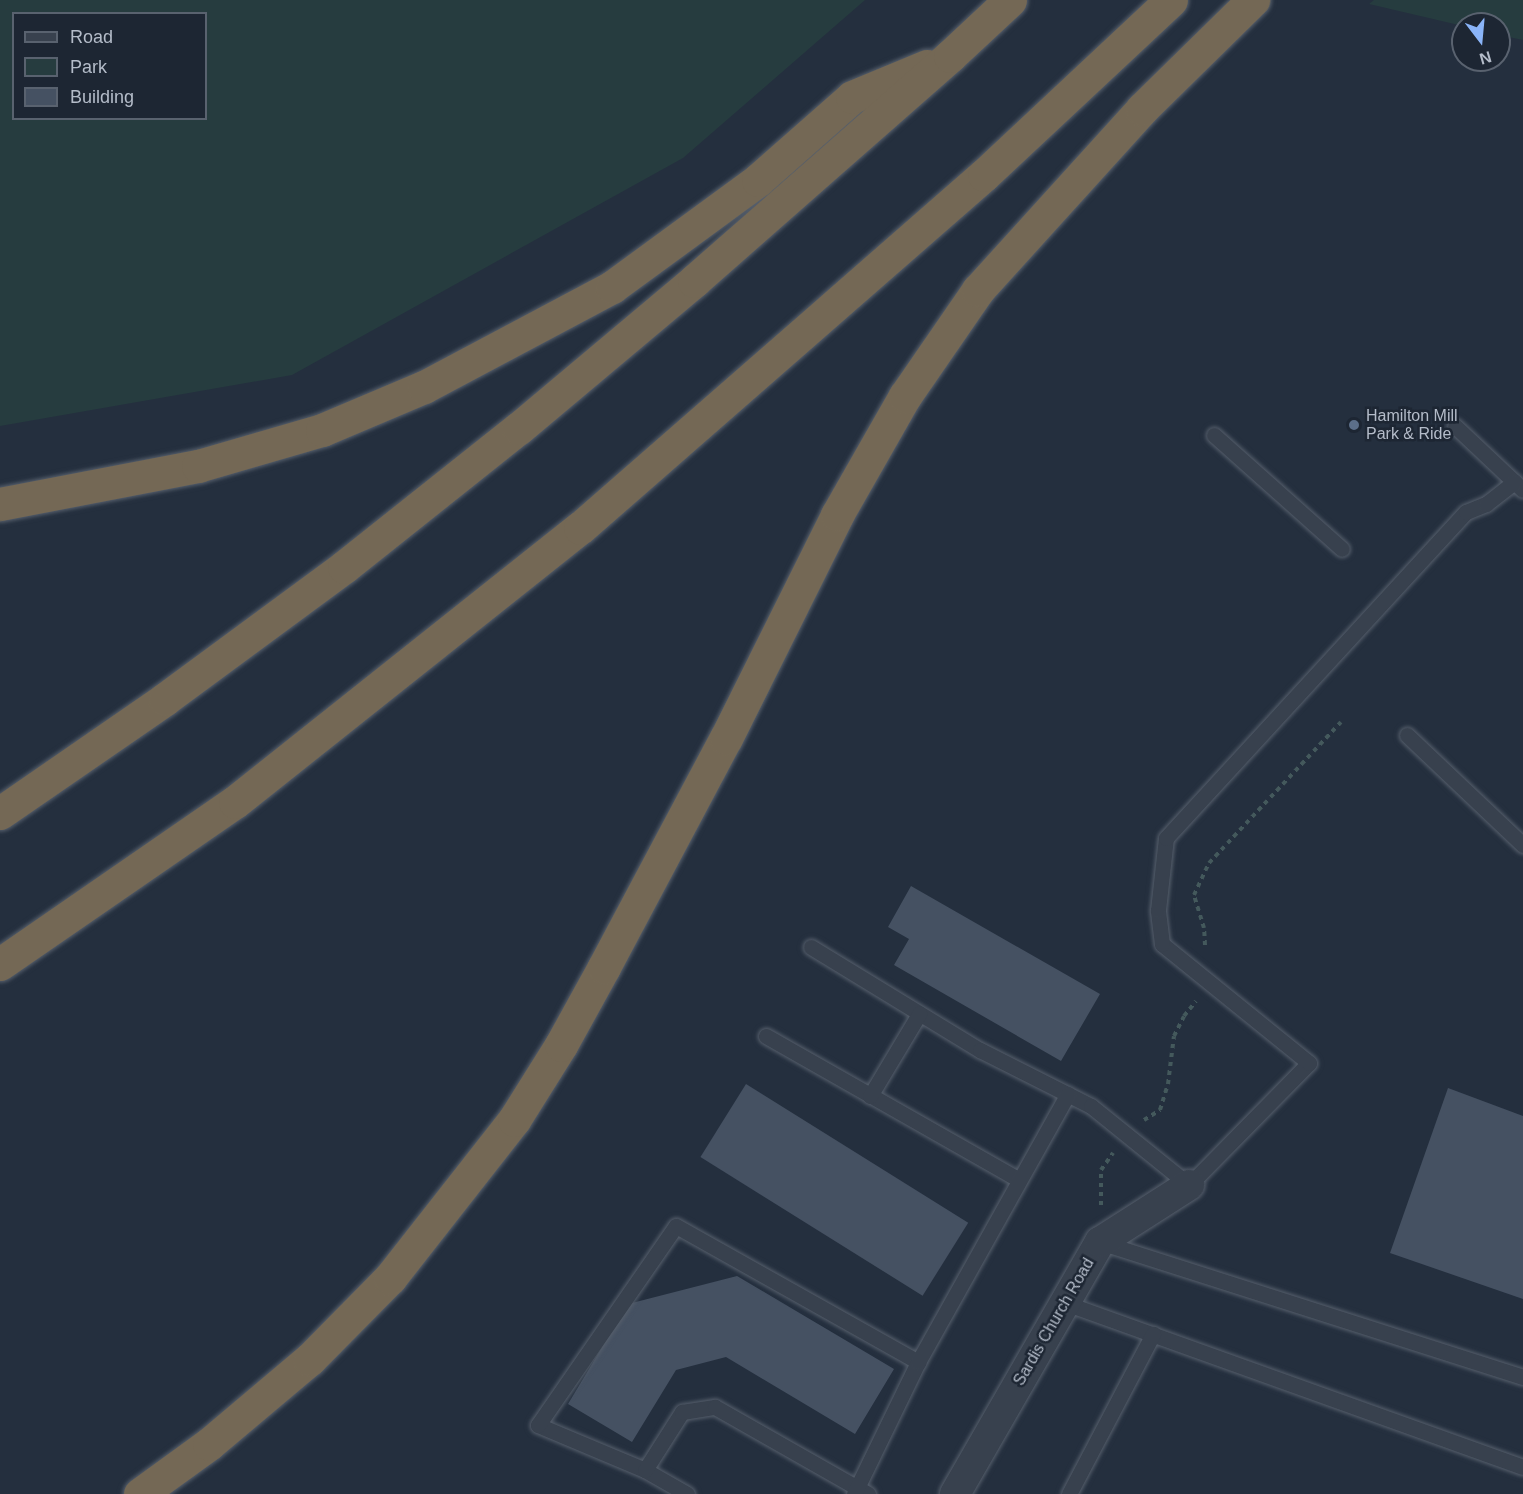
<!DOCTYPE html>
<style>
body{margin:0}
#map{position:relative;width:1523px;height:1494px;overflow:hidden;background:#242f3e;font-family:Helvetica,sans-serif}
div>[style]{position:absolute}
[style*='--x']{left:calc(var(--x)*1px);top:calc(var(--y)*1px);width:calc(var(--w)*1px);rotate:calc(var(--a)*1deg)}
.green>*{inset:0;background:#263c3f}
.building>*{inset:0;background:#455162;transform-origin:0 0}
.path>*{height:4px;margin-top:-2px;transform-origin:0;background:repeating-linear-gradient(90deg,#44595c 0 4.5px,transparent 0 9px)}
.roads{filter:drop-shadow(0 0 2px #565f6c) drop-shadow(0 0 2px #565f6c)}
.lane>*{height:15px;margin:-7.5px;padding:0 7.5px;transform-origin:7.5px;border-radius:7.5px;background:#38414e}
.street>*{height:30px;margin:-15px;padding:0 15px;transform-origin:15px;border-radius:15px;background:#38414e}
.highway>*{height:33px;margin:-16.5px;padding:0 16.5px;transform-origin:16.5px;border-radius:16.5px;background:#746855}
.dots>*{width:16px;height:16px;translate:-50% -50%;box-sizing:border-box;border:3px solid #1d2633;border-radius:50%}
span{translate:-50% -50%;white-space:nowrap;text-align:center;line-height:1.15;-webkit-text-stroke:5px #1d2633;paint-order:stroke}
.poi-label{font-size:16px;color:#b4bcc9}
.left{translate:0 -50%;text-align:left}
.street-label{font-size:16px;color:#b4bcc9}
.legend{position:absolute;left:12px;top:12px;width:195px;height:108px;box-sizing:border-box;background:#1d2633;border:2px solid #59626f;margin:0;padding:8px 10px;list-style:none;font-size:18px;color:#b4bcc9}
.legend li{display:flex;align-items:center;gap:12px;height:30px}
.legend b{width:30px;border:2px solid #59626f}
.north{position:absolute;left:1451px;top:12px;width:60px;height:60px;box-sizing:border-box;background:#1d2633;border:2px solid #59626f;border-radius:50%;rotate:164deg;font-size:16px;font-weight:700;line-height:24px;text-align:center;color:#b4bcc9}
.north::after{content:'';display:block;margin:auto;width:21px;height:27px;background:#8ab4f8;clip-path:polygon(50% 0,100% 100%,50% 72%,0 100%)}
</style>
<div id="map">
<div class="green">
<div style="clip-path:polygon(evenodd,0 0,865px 0,683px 158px,292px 375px,0 426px,0 0,14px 14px,206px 14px,206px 118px,14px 118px,14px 14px)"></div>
<div style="clip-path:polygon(1374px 0,1523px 0,1523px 40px,1499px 35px,1499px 24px,1463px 24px,1463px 26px,1369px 4px)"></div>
</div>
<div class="building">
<div style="clip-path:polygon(911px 886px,1100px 994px,1061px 1061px,894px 965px,909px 939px,888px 927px)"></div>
<div style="left:746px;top:1084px;width:262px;height:86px;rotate:32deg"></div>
<div style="clip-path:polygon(1448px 1088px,1523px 1116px,1523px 1299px,1390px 1253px)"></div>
<div style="clip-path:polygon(737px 1276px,894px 1369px,855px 1434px,726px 1357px,676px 1370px,632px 1442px,568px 1404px,628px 1304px)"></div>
</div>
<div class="path">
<div style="--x:1205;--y:945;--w:17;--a:-93"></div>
<div style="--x:1204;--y:928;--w:34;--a:-107"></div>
<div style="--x:1194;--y:895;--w:35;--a:-65"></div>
<div style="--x:1209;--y:863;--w:193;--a:-46.9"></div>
<div style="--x:1144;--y:1120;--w:19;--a:-32"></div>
<div style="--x:1160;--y:1110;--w:27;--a:-73"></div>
<div style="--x:1168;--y:1084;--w:48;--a:-82.9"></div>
<div style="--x:1174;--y:1036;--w:22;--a:-63"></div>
<div style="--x:1184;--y:1016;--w:19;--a:-51"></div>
<div style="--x:1101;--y:1205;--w:35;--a:-90"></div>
<div style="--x:1101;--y:1170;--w:21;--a:-55"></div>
</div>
<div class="roads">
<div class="lane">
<div style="--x:1455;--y:426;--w:93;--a:43.3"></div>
<div style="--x:1214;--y:435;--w:171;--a:41.7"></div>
<div style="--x:1407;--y:735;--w:160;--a:43.5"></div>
<div style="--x:811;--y:947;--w:198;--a:31.4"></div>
<div style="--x:980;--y:1050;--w:124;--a:26.8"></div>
<div style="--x:1091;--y:1106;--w:126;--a:38.9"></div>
<div style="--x:1189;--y:1185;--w:171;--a:-45.5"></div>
<div style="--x:1309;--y:1063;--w:189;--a:-141"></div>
<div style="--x:1162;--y:944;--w:34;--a:-97"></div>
<div style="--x:1158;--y:910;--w:72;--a:-83.7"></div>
<div style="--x:1166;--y:838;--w:443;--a:-47.4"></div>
<div style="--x:1466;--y:512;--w:22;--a:-22"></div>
<div style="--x:1486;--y:504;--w:36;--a:-38"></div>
<div style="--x:766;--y:1036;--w:291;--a:29.6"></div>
<div style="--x:870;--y:1096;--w:96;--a:-59.1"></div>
<div style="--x:1100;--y:1242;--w:444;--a:17.7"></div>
<div style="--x:1065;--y:1303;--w:486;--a:19.7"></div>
<div style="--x:645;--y:1470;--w:116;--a:-157.2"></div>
<div style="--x:538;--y:1425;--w:242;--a:-55.3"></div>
<div style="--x:676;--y:1226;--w:278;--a:29.3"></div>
<div style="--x:687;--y:1494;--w:48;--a:-150.3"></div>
<div style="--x:645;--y:1470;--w:69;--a:-57.5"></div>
<div style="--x:682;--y:1412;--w:33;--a:-9"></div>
<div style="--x:715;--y:1407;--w:176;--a:29.6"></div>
<div style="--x:854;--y:1494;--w:147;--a:-64.1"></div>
<div style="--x:918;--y:1362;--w:307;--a:-60.8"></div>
<div style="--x:1069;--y:1494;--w:181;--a:-62.3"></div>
</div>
<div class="street">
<div style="--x:955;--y:1494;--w:291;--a:-60.1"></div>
<div style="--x:1100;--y:1242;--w:106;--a:-32.6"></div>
</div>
<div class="highway">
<div style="--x:0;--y:504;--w:202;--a:-10.9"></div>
<div style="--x:198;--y:466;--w:129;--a:-16.2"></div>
<div style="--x:322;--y:430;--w:111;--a:-22.9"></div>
<div style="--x:424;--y:387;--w:213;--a:-28"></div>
<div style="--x:612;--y:287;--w:181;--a:-36.2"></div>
<div style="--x:758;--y:180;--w:125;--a:-41.4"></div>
<div style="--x:852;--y:97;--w:81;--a:-22.5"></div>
<div style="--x:0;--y:813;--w:201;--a:-34.6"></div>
<div style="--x:165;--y:699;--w:222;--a:-36.4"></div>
<div style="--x:344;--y:567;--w:223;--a:-38.5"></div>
<div style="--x:519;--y:428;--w:229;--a:-40"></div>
<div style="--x:694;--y:281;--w:341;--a:-41.3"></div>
<div style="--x:950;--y:56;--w:82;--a:-43"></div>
<div style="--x:0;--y:964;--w:285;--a:-34.6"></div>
<div style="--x:235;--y:802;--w:441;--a:-38.5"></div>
<div style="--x:580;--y:528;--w:536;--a:-41.15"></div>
<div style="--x:984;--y:175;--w:256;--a:-43.1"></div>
<div style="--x:140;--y:1494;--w:85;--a:-35.9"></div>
<div style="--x:209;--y:1444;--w:132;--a:-40.1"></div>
<div style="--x:310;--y:1359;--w:114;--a:-45.4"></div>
<div style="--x:390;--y:1278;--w:201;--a:-51.9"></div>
<div style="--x:514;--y:1120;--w:89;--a:-57.9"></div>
<div style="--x:561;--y:1045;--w:89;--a:-61.1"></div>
<div style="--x:604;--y:967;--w:259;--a:-62"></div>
<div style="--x:726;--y:738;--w:249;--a:-63.5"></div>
<div style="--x:837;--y:515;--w:137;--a:-60.3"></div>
<div style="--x:905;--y:396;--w:129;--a:-55.4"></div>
<div style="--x:978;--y:290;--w:244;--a:-47.8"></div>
<div style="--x:1142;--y:109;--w:156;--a:-44.5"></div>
</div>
</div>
<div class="dots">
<div style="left:1354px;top:425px;background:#5c6f8a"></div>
</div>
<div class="poi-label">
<span class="left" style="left:1366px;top:425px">Hamilton Mill<br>Park &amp; Ride</span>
</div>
<div class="street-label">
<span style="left:1054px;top:1322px;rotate:-60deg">Sardis Church Road</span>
</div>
<ul class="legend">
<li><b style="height:8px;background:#38414e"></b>Road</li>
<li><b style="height:16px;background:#263c3f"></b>Park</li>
<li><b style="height:16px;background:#455162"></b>Building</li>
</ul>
<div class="north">N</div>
</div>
